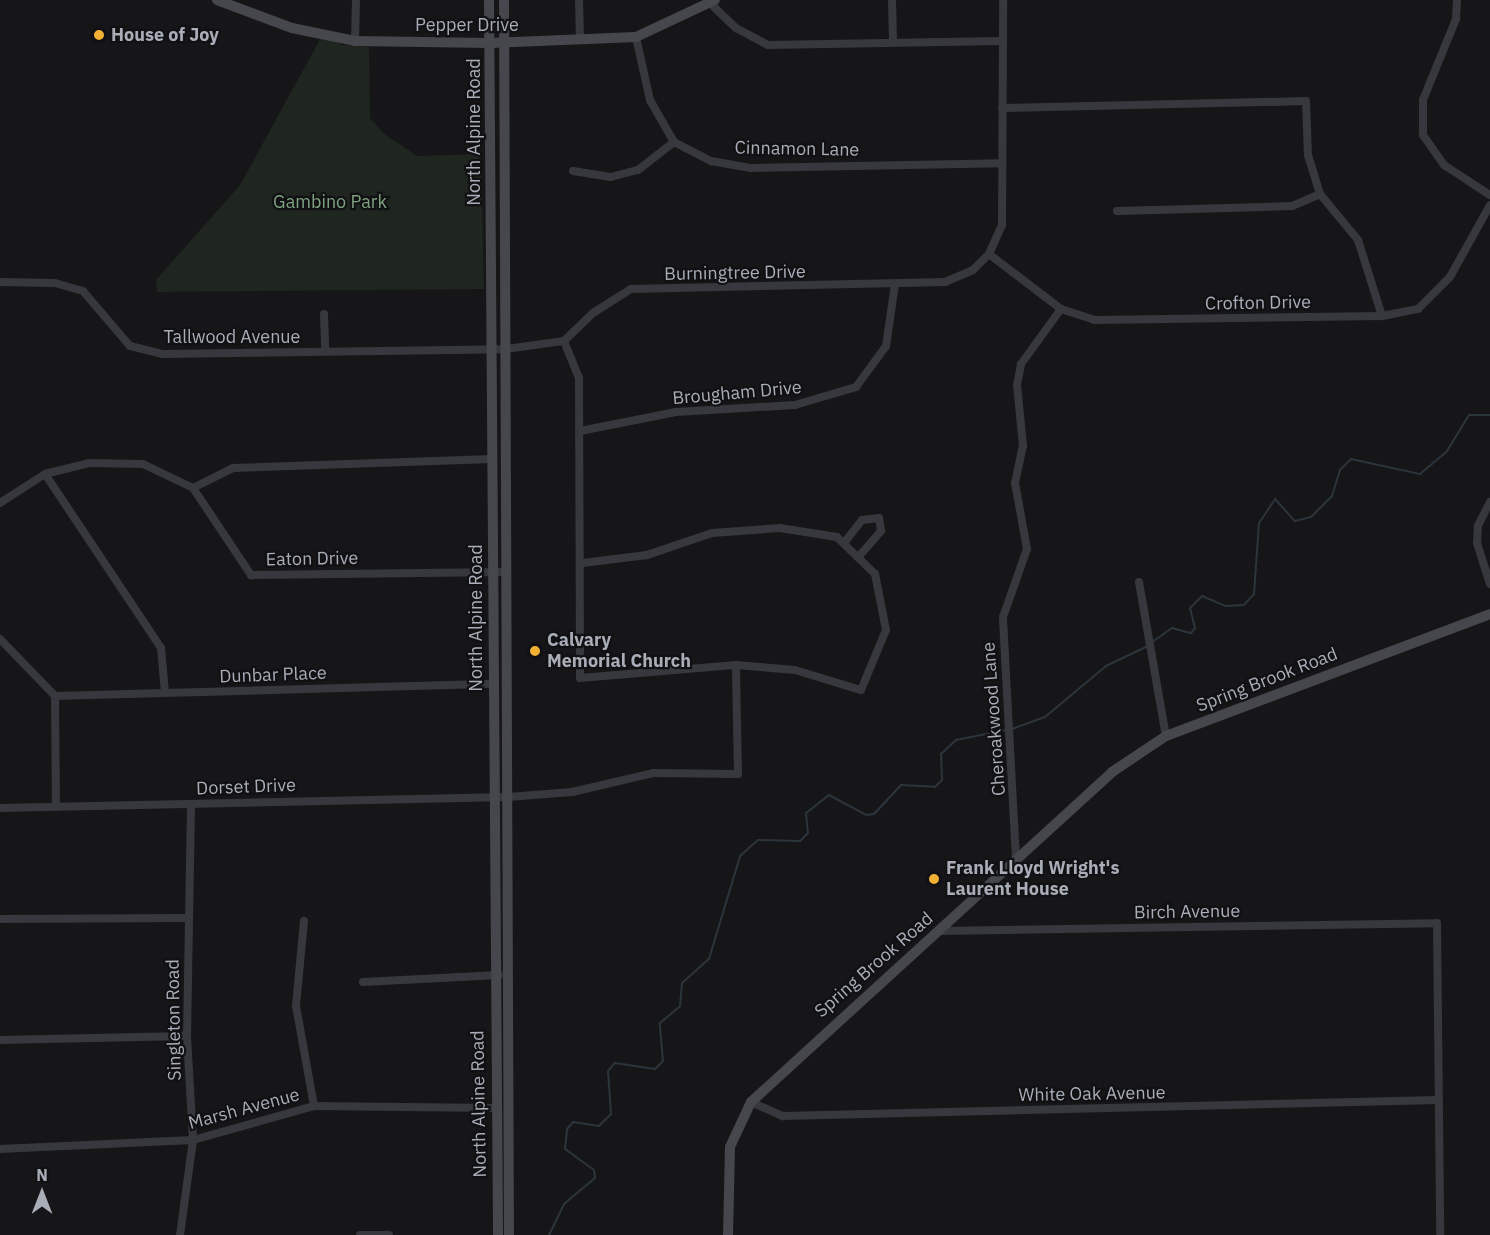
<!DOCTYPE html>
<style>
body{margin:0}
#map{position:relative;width:1490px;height:1235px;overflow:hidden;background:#161618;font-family:"IBM Plex Sans",sans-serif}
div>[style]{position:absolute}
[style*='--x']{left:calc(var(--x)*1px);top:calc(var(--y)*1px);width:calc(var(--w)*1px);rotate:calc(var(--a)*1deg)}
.green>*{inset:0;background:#1e261f}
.stream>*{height:2px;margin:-1px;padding:0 1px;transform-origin:1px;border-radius:1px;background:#2c353c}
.street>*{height:8px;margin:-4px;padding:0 4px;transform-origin:4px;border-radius:4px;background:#37383d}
.secondary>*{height:10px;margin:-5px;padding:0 5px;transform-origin:5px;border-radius:5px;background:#45474d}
.dots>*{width:16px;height:16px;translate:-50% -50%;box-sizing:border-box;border:3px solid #111113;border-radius:50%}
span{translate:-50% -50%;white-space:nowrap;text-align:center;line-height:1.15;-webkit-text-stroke:4.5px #111113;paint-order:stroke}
.street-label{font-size:18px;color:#a8adb8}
.poi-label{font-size:18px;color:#a8adb8;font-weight:700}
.left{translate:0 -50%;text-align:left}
.park-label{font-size:18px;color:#7fa381}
.north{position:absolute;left:12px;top:1163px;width:60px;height:60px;-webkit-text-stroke:4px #111113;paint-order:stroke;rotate:0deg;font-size:16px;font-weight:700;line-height:24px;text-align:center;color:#a8adb8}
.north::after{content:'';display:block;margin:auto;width:21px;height:27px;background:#a8adb8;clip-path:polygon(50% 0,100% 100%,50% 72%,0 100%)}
</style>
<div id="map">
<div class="green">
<div style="clip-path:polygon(323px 34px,342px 45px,369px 47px,370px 118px,383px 133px,417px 156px,481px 154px,484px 289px,157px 292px,156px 280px,240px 185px)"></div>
</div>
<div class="stream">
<div style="--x:1152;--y:642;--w:24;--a:-35"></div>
<div style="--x:1172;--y:628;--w:20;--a:15"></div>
<div style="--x:1191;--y:633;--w:6;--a:-51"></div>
<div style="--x:1195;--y:628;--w:21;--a:-104"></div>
<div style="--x:1190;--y:608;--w:17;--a:-45"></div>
<div style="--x:1202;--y:596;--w:26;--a:23"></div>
<div style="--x:1226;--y:606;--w:18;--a:-3"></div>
<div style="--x:1244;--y:605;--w:15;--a:-48"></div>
<div style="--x:1254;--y:594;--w:71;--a:-86"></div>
<div style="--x:1259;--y:523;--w:29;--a:-56"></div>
<div style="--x:1275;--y:499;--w:30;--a:48"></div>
<div style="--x:1295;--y:521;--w:16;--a:-14"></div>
<div style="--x:1311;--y:517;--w:30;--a:-45"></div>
<div style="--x:1332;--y:496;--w:27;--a:-73"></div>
<div style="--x:1340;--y:470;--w:16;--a:-45"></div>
<div style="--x:1351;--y:459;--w:71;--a:12.3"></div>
<div style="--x:1420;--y:474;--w:35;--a:-40"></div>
<div style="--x:1447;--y:451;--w:42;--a:-58.6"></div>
<div style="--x:1469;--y:415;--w:21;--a:0"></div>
<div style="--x:1012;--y:729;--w:35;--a:-20"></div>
<div style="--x:1045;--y:717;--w:80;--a:-39.9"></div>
<div style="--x:1106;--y:666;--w:47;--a:-25.5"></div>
<div style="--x:549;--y:1235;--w:34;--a:-64"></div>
<div style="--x:564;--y:1204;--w:40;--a:-40"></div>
<div style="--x:595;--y:1178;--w:8;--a:-97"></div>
<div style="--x:594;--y:1170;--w:36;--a:-144"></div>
<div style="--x:565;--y:1149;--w:20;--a:-84"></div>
<div style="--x:567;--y:1129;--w:9;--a:-49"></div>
<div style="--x:573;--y:1122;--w:26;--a:9"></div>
<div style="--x:599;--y:1126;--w:17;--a:-45"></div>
<div style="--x:611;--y:1114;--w:43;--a:-94"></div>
<div style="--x:608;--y:1071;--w:11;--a:-49"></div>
<div style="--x:615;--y:1063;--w:40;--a:8.5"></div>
<div style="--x:655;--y:1069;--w:11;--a:-45"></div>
<div style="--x:663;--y:1061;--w:38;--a:-95"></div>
<div style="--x:660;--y:1023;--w:26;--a:-40"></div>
<div style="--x:680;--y:1006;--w:23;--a:-85"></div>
<div style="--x:682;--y:983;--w:36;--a:-42"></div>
<div style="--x:709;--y:959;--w:108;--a:-73.2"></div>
<div style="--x:740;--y:856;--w:24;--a:-42"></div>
<div style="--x:758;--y:840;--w:42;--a:1.4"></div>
<div style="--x:800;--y:841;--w:11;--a:-45"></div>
<div style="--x:808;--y:833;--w:20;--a:-96"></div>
<div style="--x:806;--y:813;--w:29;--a:-38"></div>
<div style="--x:829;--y:795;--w:42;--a:28.4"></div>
<div style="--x:866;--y:815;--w:8;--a:-7"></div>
<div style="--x:874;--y:814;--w:40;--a:-47"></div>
<div style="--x:901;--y:785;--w:34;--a:3"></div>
<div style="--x:935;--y:787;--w:10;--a:-45"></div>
<div style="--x:942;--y:780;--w:26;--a:-92"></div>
<div style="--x:941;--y:754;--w:21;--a:-43"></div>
<div style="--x:956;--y:740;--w:51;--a:-11.3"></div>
</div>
<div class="street">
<div style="--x:579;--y:0;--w:40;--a:88.6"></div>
<div style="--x:892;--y:0;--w:41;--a:88.6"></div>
<div style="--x:1457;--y:0;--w:19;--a:93"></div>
<div style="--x:1456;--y:19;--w:87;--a:112.2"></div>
<div style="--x:1423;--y:100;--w:35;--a:90"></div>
<div style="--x:1423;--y:135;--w:37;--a:55"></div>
<div style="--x:1444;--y:165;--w:55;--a:33.1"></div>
<div style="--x:711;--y:4;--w:35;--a:44"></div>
<div style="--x:736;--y:28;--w:36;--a:28"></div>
<div style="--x:768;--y:45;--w:232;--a:-1"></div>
<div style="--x:636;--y:37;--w:65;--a:77.5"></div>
<div style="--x:650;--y:100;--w:48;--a:60.3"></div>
<div style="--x:674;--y:142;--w:42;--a:27.2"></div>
<div style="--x:711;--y:161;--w:40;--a:10"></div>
<div style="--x:750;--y:168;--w:252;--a:-1.1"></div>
<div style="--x:355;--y:41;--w:41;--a:-88.6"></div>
<div style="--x:1002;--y:108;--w:304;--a:-1.3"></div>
<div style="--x:1306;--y:101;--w:54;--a:87.9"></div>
<div style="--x:1308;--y:155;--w:41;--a:72.9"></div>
<div style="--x:1320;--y:194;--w:60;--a:50.4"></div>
<div style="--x:1358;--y:240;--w:80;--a:72.5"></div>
<div style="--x:573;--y:171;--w:38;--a:9"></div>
<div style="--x:611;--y:177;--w:28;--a:-15"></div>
<div style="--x:638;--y:170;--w:46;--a:-37.9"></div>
<div style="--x:1117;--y:211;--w:175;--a:-1.6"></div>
<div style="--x:1292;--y:206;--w:30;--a:-23"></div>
<div style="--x:989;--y:254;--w:91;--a:37.4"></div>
<div style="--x:1061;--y:309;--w:35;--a:18"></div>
<div style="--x:1094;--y:320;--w:288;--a:-0.8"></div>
<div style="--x:1382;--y:316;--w:37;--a:-11"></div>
<div style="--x:1418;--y:309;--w:45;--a:-45"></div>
<div style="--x:1450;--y:277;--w:82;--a:-60.9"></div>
<div style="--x:0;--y:282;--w:55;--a:1"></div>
<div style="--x:55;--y:283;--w:29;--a:16"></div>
<div style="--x:83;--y:291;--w:72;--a:49.5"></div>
<div style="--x:130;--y:346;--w:33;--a:14"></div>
<div style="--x:162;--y:354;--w:344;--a:-0.8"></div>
<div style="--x:506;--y:349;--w:59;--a:-7.9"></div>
<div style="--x:564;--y:341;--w:40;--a:-44"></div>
<div style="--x:593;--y:313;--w:45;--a:-32.3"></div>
<div style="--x:631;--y:289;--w:314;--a:-1.3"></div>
<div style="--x:945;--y:282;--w:30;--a:-23"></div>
<div style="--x:973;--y:270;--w:23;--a:-45"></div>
<div style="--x:989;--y:254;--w:32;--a:-66"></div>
<div style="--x:1002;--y:225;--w:225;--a:-89.7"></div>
<div style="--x:324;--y:314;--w:37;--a:88"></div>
<div style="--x:564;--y:341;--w:40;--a:68"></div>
<div style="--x:579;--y:378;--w:300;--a:89.8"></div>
<div style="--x:580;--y:678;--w:157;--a:-4.8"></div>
<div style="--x:736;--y:665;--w:59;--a:4.8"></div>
<div style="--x:795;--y:670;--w:69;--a:16.9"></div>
<div style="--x:861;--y:690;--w:65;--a:-67.4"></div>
<div style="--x:886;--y:630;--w:57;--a:-101.1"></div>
<div style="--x:875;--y:574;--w:53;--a:-135.8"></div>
<div style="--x:837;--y:537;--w:58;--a:-171"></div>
<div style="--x:780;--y:528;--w:68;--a:175.8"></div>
<div style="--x:712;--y:533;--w:69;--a:161.3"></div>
<div style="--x:647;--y:555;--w:65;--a:173"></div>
<div style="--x:580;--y:431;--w:98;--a:-11.2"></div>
<div style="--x:676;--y:412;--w:119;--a:-3.4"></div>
<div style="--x:795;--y:405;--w:64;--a:-16.4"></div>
<div style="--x:856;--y:387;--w:51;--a:-53.8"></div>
<div style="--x:886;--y:346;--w:63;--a:-81.7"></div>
<div style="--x:45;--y:474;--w:209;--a:56.3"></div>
<div style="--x:161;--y:648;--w:45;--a:84.9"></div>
<div style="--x:193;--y:488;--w:45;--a:-26.6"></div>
<div style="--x:233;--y:468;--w:259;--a:-2"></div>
<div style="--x:1490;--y:502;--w:27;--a:117"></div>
<div style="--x:1478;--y:526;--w:17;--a:93"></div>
<div style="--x:1477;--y:543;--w:43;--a:72.4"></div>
<div style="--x:0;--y:503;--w:54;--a:-32.8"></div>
<div style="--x:45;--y:474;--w:45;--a:-14"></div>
<div style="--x:89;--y:463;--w:54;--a:1.1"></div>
<div style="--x:143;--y:464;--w:55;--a:25.6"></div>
<div style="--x:193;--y:488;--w:105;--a:56.3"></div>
<div style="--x:251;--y:575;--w:255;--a:-0.7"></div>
<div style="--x:844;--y:543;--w:29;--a:-52"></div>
<div style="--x:862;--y:520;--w:17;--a:-7"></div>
<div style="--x:879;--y:518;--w:13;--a:81"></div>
<div style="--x:881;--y:531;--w:33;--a:131"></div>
<div style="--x:1139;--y:582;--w:156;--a:80.1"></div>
<div style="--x:0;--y:639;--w:79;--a:46"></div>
<div style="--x:55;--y:696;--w:111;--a:89.5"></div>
<div style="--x:55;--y:696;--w:438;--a:-1.6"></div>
<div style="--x:0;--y:808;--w:508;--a:-1.24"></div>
<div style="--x:508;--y:797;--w:64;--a:-4.5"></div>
<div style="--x:572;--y:792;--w:83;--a:-13.2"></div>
<div style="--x:653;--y:773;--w:85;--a:0.7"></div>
<div style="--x:738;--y:774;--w:109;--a:-91.1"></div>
<div style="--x:1016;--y:859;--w:242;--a:-93.1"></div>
<div style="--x:1003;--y:617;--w:72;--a:-70.6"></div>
<div style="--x:1027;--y:549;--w:67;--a:-100.3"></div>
<div style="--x:1015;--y:483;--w:38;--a:-78"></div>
<div style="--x:1023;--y:446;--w:61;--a:-95.6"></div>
<div style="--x:1017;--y:385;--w:21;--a:-79"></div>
<div style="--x:1021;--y:364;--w:68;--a:-54"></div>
<div style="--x:0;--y:919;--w:188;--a:-0.3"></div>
<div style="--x:304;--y:921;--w:85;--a:95.4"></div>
<div style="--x:296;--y:1006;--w:102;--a:79.8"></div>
<div style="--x:938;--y:931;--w:499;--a:-0.9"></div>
<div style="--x:1437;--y:923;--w:312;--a:89.4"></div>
<div style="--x:363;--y:982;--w:136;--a:-2.9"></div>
<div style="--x:0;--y:1040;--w:187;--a:-1.2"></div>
<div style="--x:751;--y:1102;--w:35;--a:24"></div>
<div style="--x:783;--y:1116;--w:655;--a:-1.4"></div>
<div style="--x:0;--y:1149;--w:193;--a:-2.7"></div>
<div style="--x:193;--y:1140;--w:126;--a:-15.7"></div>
<div style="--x:314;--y:1106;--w:181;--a:0.6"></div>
<div style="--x:180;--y:1235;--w:96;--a:-82.2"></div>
<div style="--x:193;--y:1140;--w:104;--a:-93.3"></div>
<div style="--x:187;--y:1036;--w:232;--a:-89"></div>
<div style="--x:360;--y:1235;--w:29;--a:0"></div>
</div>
<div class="secondary">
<div style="--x:217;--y:0;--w:80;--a:20.5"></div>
<div style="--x:292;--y:28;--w:64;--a:11.7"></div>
<div style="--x:355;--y:41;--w:135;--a:0.8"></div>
<div style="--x:490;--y:43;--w:146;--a:-2.4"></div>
<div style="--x:636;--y:37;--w:87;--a:-25.1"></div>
<div style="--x:489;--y:0;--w:1235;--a:89.58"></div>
<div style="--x:504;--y:0;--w:1235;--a:89.77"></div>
<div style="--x:728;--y:1235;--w:88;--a:-88.7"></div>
<div style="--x:730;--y:1147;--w:50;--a:-65"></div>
<div style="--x:751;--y:1102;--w:489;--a:-42.4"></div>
<div style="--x:1112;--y:772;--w:65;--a:-33.7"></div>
<div style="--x:1166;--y:736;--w:346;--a:-20.6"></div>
</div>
<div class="dots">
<div style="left:99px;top:35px;background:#f2b134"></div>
<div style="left:535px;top:651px;background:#f2b134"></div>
<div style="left:934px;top:879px;background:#f2b134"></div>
</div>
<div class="street-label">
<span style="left:467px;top:25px">Pepper Drive</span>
<span style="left:474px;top:132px;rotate:-90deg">North Alpine Road</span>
<span style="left:797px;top:149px;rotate:1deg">Cinnamon Lane</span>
<span style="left:735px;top:273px;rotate:-1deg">Burningtree Drive</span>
<span style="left:1258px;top:303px;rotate:-1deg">Crofton Drive</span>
<span style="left:232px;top:337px">Tallwood Avenue</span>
<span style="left:737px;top:393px;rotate:-5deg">Brougham Drive</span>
<span style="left:312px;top:559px;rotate:-1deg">Eaton Drive</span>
<span style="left:476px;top:618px;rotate:-90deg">North Alpine Road</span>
<span style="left:273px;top:675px;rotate:-2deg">Dunbar Place</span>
<span style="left:1267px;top:680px;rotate:-21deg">Spring Brook Road</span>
<span style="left:994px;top:719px;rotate:-94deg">Cheroakwood Lane</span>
<span style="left:246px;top:787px;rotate:-2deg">Dorset Drive</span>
<span style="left:1187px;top:912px;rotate:-1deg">Birch Avenue</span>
<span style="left:874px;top:965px;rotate:-41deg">Spring Brook Road</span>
<span style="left:174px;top:1020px;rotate:-91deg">Singleton Road</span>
<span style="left:1092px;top:1094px;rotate:-1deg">White Oak Avenue</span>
<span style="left:479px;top:1104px;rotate:-91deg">North Alpine Road</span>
<span style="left:244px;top:1109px;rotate:-15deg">Marsh Avenue</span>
</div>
<div class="poi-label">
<span class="left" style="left:111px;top:35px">House of Joy</span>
<span class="left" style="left:547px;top:651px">Calvary<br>Memorial Church</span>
<span class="left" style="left:946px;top:879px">Frank Lloyd Wright's<br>Laurent House</span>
</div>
<div class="park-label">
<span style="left:330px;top:202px">Gambino Park</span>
</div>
<div class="north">N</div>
</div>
